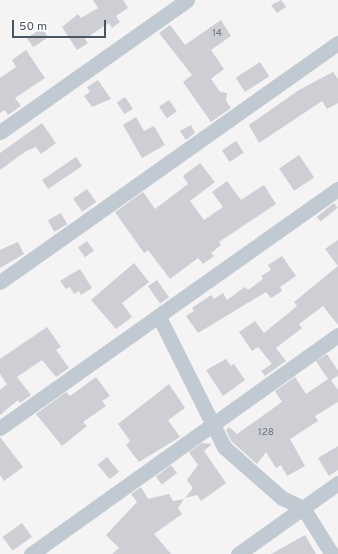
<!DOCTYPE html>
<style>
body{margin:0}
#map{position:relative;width:338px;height:554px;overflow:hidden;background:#f5f3f3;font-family:Overpass,sans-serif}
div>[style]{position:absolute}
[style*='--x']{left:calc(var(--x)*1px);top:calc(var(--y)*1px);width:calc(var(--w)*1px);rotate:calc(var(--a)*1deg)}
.building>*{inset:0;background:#cdcfd5;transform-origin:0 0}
.minor>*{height:15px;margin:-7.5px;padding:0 7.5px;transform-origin:7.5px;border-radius:7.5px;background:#c1cad2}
span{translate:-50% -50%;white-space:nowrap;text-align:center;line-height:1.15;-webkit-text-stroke:3.5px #fff;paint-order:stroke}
.number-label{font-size:10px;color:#6b747e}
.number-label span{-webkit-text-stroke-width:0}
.scale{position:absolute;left:12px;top:20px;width:94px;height:18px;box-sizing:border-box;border:2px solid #4a5661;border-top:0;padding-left:5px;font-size:12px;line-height:14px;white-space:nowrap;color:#4a5661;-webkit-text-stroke:3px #fff;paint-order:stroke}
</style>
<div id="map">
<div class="building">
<div style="clip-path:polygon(93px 0,123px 0,128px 8px,116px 16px,120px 22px,112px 28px,109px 23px,85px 39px,88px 43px,77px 50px,62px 27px,78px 14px,81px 18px,98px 8px)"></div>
<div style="clip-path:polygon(281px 0,286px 7px,277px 13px,271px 5px)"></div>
<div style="clip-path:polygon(221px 20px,231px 36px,211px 50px,224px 69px,211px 79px,220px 92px,227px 93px,226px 101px,231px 108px,211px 122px,183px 82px,192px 75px,159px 33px,170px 25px,185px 45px)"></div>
<div style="left:42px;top:28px;width:11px;height:18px;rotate:56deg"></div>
<div style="clip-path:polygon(26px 50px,45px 78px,15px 98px,21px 106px,8px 115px,5px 110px,0 113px,0 78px,16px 67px,12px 60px)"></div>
<div style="left:260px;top:62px;width:17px;height:29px;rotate:57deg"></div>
<div style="clip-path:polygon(333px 72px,338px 79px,338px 103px,327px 109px,322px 101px,259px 143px,249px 125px,299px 90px)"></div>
<div style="clip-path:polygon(98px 80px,111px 99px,92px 107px,84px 96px,90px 92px,87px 87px)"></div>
<div style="left:125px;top:97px;width:14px;height:10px;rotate:56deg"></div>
<div style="left:169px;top:100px;width:14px;height:12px;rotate:56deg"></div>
<div style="clip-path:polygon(136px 117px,144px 131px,154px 126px,165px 145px,142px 158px,123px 125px)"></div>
<div style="clip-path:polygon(42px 123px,56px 143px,41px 154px,36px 147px,26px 151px,0 170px,0 153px)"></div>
<div style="clip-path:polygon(191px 125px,195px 133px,186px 140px,180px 131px)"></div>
<div style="left:236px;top:141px;width:14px;height:17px;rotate:56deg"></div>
<div style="left:299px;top:155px;width:27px;height:24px;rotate:56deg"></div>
<div style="left:76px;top:157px;width:11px;height:41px;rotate:56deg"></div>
<div style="clip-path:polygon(200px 163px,215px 182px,190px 201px,204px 220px,223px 207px,212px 192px,227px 181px,241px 200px,264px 185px,276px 204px,219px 242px,221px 245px,211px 253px,214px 256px,203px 264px,198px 258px,170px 279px,148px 250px,144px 253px,115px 212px,143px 192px,155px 209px,188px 184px,183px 176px)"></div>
<div style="left:87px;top:189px;width:16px;height:17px;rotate:55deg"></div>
<div style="left:334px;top:203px;width:6px;height:22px;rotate:51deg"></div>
<div style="left:61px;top:213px;width:13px;height:15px;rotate:61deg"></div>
<div style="clip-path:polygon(338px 240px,338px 325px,323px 306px,299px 324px,302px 328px,276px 348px,286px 361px,265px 376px,261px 371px,272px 364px,258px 347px,252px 351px,239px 332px,255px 321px,264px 333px,297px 306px,294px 302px,338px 266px,325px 249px)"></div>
<div style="left:87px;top:241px;width:12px;height:11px;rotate:55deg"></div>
<div style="clip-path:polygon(18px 242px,24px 254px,0 268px,0 250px)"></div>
<div style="clip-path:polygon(282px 256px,296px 276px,280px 287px,282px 291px,271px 298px,266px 292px,198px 333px,186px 316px,194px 311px,192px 308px,211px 295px,214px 299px,223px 293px,227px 300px,245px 287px,248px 290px,263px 279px,261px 276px,271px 270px,268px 265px)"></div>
<div style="clip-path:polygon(134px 263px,149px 282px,122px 303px,132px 317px,116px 329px,91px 300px)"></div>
<div style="clip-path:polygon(80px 269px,92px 288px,81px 295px,79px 291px,74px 294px,70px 287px,66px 289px,60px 281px)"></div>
<div style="left:157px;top:280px;width:21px;height:11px;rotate:55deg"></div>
<div style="clip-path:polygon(47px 327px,61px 347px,56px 350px,69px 368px,56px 377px,42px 360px,17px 377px,31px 395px,20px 403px,18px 400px,0 415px,0 390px,7px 384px,0 374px,0 359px)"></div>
<div style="clip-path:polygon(327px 354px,338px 371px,338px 376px,331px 380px,338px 390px,338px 402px,315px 416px,318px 421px,290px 439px,305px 466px,287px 476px,281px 465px,276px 468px,266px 452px,257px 464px,231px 441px,226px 430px,229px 427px,237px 434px,282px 402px,275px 391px,295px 377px,306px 394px,328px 379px,316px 361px)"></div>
<div style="clip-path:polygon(226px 359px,231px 366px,234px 364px,245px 380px,223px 396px,206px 370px)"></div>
<div style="clip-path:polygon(96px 377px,110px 396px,102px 401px,106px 406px,83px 422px,87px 426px,62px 446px,36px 414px,66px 392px,70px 396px)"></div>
<div style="clip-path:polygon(169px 384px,185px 408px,168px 420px,180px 437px,139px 462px,126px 445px,130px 441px,118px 424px)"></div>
<div style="clip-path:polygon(0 437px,23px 467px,4px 481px,0 475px)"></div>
<div style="clip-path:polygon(202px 443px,212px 444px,204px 451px,226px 483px,201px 501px,197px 495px,185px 498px,193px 488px,187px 480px,198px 465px,189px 452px)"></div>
<div style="clip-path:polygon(338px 446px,338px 470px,329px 476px,318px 458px)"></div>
<div style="left:107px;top:457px;width:19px;height:12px;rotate:51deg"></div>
<div style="left:171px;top:465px;width:10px;height:19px;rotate:53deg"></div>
<div style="clip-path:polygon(141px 487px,148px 499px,169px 494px,173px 501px,184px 499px,178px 508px,182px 514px,154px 534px,171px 554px,112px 554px,119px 548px,106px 535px,137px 502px,131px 494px)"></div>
<div style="left:22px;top:523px;width:17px;height:24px;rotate:54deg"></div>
<div style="clip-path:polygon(305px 535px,316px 554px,271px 554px)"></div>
</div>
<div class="minor">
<div style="--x:0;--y:132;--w:229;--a:-35.2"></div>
<div style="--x:0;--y:282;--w:414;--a:-35.3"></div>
<div style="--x:159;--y:317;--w:145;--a:63.4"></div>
<div style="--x:224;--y:447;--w:77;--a:41.3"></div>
<div style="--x:282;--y:498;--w:23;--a:25"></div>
<div style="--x:303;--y:508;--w:54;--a:57.8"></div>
<div style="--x:0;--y:428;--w:414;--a:-35.3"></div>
<div style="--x:31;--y:554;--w:377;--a:-35.5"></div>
<div style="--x:238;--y:554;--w:123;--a:-35.4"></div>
</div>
<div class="number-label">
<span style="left:217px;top:34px">14</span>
<span style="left:266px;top:433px">128</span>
</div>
<div class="scale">50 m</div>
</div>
